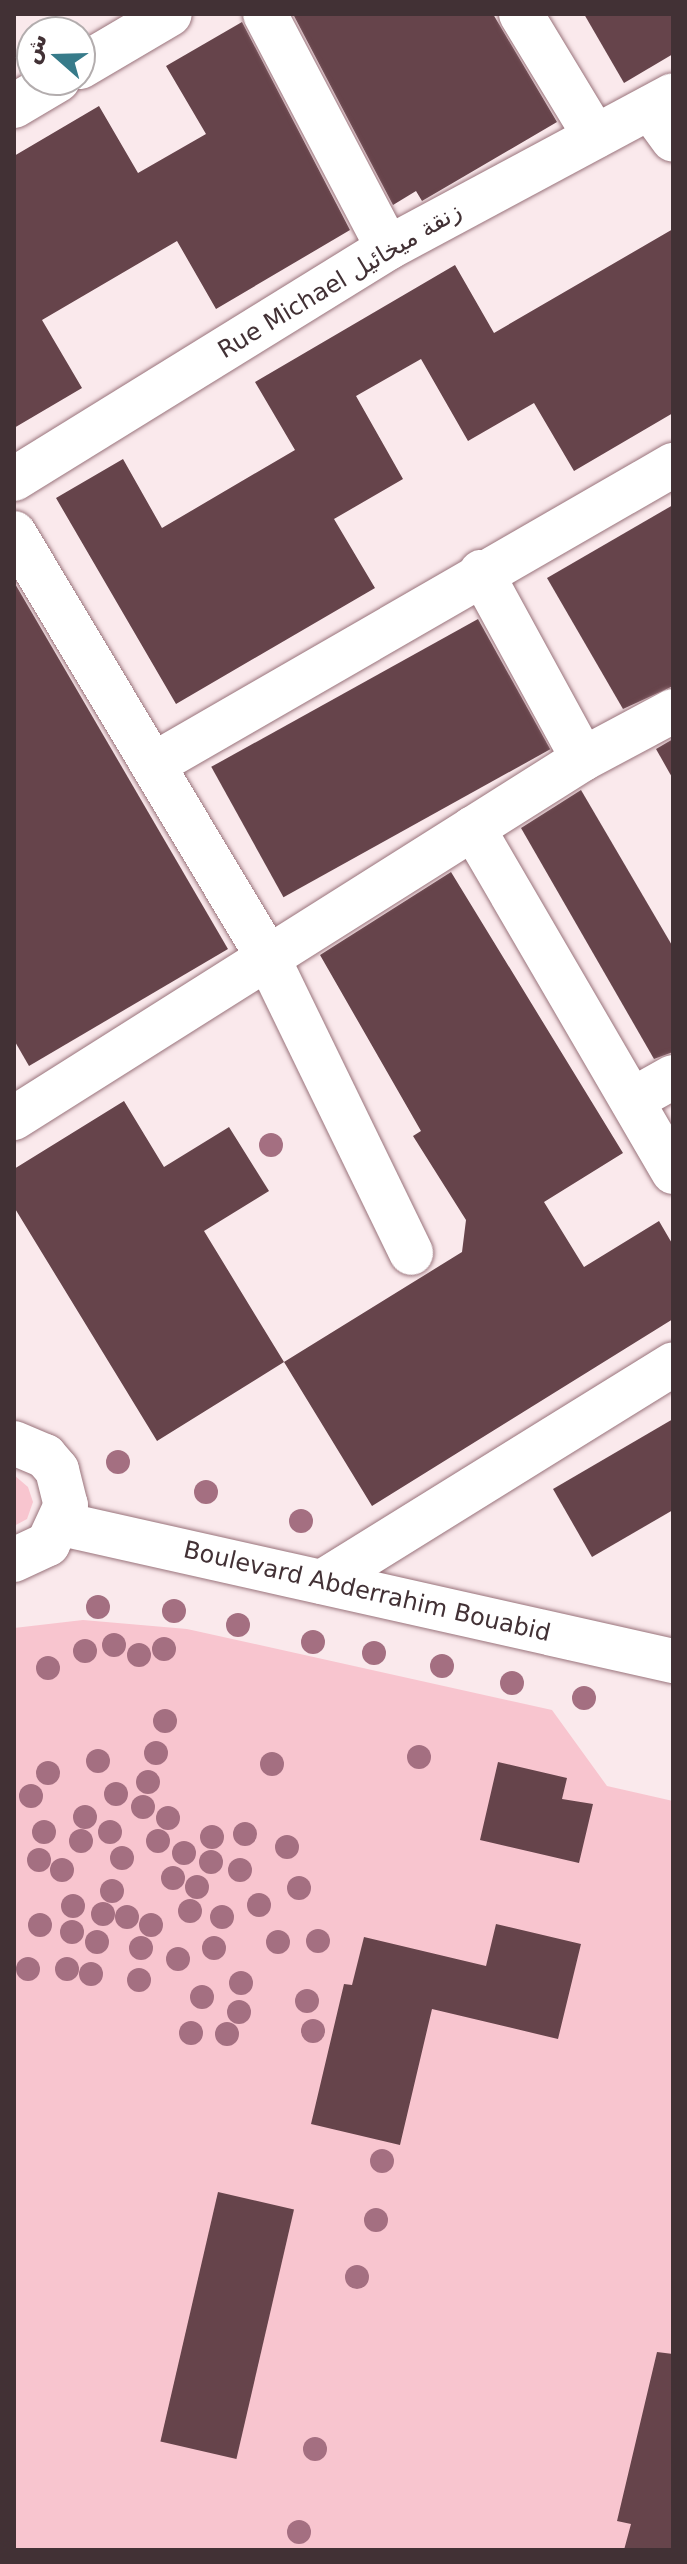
<!DOCTYPE html>
<meta charset="utf-8">
<style>
body{margin:0}
#map{position:relative;width:687px;height:2564px;overflow:hidden;background:#fae9ec;font-family:"DejaVu Sans",Cairo,sans-serif}
div>[style]{position:absolute}
[style*='--x']{left:calc(var(--x)*1px);top:calc(var(--y)*1px);width:calc(var(--w)*1px);rotate:calc(var(--a)*1deg)}
.green>*{inset:0;background:#f8c5cf}
.building>*{inset:0;background:#66444b;transform-origin:0 0}
.roads{filter:drop-shadow(0 0 2px #99737b) drop-shadow(0 0 2px #99737b)}
.minor>*{height:44px;margin:-22px;padding:0 22px;transform-origin:22px;border-radius:22px;background:#fff}
.trees>*{width:24px;height:24px;margin:-12px;border-radius:50%;background:#a46f81}
span{translate:-50% -50%;white-space:nowrap;text-align:center;line-height:1.15;-webkit-text-stroke:8px #fff;paint-order:stroke}
.street-label{font-size:24px;color:#423135}
.frame{position:absolute;inset:0;border:16px solid #423135;pointer-events:none}
.north{position:absolute;left:16px;top:16px;width:80px;height:80px;box-sizing:border-box;background:#fff;border:2px solid #b3adae;border-radius:50%;rotate:290deg;font-size:22px;font-weight:700;line-height:32px;text-align:center;color:#423135}
.north::after{content:'';display:block;margin:auto;width:28px;height:36px;background:#377b8a;clip-path:polygon(50% 0,100% 100%,50% 72%,0 100%)}
</style>
<div id="map">
<div class="green">
<div style="clip-path:polygon(14px 1475px,28px 1487px,33px 1502px,27px 1519px,14px 1526px)"></div>
<div style="clip-path:polygon(83px 1620px,187px 1629px,552px 1710px,607px 1786px,673px 1801px,673px 2550px,14px 2550px,14px 1628px)"></div>
</div>
<div class="building">
<div style="clip-path:polygon(293px 14px,493px 14px,557px 122px,422px 201px,416px 191px,393px 205px)"></div>
<div style="clip-path:polygon(584px 14px,673px 14px,673px 54px,624px 83px)"></div>
<div style="clip-path:polygon(242px 22px,350px 230px,216px 309px,177px 241px,42px 320px,82px 388px,14px 428px,14px 156px,99px 106px,138px 173px,206px 134px,166px 66px)"></div>
<div style="clip-path:polygon(673px 229px,673px 413px,574px 471px,534px 403px,468px 441px,421px 359px,356px 396px,403px 479px,334px 519px,375px 588px,176px 704px,56px 498px,123px 459px,162px 528px,295px 450px,255px 382px,455px 265px,494px 333px)"></div>
<div style="clip-path:polygon(673px 505px,673px 686px,623px 709px,547px 578px)"></div>
<div style="clip-path:polygon(14px 582px,228px 949px,29px 1066px,14px 1040px)"></div>
<div style="left:478px;top:619px;width:149px;height:305px;rotate:61deg"></div>
<div style="clip-path:polygon(673px 739px,673px 779px,656px 749px)"></div>
<div style="clip-path:polygon(581px 790px,673px 947px,673px 1052px,654px 1059px,521px 828px)"></div>
<div style="clip-path:polygon(451px 872px,623px 1153px,544px 1202px,584px 1267px,659px 1221px,673px 1245px,673px 1319px,372px 1506px,284px 1362px,157px 1441px,14px 1207px,14px 1169px,124px 1101px,164px 1167px,229px 1127px,269px 1191px,204px 1231px,284px 1362px,462px 1252px,466px 1220px,413px 1136px,421px 1131px,320px 955px)"></div>
<div style="clip-path:polygon(673px 1419px,673px 1510px,592px 1557px,553px 1489px)"></div>
<div style="clip-path:polygon(498px 1762px,567px 1778px,562px 1799px,593px 1804px,579px 1863px,480px 1840px)"></div>
<div style="clip-path:polygon(496px 1924px,581px 1944px,558px 2039px,432px 2009px,400px 2145px,311px 2124px,344px 1984px,352px 1985px,364px 1937px,486px 1966px)"></div>
<div style="left:218px;top:2192px;width:78px;height:256px;rotate:13deg"></div>
<div style="clip-path:polygon(657px 2352px,673px 2354px,673px 2550px,624px 2550px,631px 2524px,617px 2521px)"></div>
</div>
<div class="roads">
<div class="minor">
<div style="--x:265;--y:14;--w:264;--a:62.3"></div>
<div style="--x:521;--y:14;--w:143;--a:58.8"></div>
<div style="--x:80;--y:67;--w:104;--a:-30.5"></div>
<div style="--x:14;--y:106;--w:51;--a:-30.6"></div>
<div style="--x:650;--y:108;--w:39;--a:54"></div>
<div style="--x:14;--y:479;--w:440;--a:-31.7"></div>
<div style="--x:388;--y:248;--w:323;--a:-28.2"></div>
<div style="--x:14;--y:533;--w:493;--a:59.1"></div>
<div style="--x:267;--y:956;--w:330;--a:64.1"></div>
<div style="--x:481;--y:572;--w:213;--a:61.4"></div>
<div style="--x:156;--y:763;--w:597;--a:-29.96"></div>
<div style="--x:473;--y:828;--w:398;--a:59.8"></div>
<div style="--x:632;--y:1100;--w:47;--a:-29.3"></div>
<div style="--x:14;--y:1118;--w:673;--a:-32.25"></div>
<div style="--x:583;--y:759;--w:102;--a:-28.1"></div>
<div style="--x:14;--y:1443;--w:34;--a:23"></div>
<div style="--x:45;--y:1456;--w:18;--a:49"></div>
<div style="--x:57;--y:1470;--w:36;--a:76"></div>
<div style="--x:66;--y:1505;--w:43;--a:114.8"></div>
<div style="--x:48;--y:1544;--w:38;--a:155"></div>
<div style="--x:62;--y:1524;--w:626;--a:12.64"></div>
<div style="--x:322;--y:1582;--w:413;--a:-31.8"></div>
</div>
</div>
<div class="trees">
<div style="left:271px;top:1145px"></div>
<div style="left:118px;top:1462px"></div>
<div style="left:206px;top:1492px"></div>
<div style="left:301px;top:1521px"></div>
<div style="left:98px;top:1607px"></div>
<div style="left:174px;top:1611px"></div>
<div style="left:238px;top:1625px"></div>
<div style="left:313px;top:1642px"></div>
<div style="left:114px;top:1645px"></div>
<div style="left:164px;top:1649px"></div>
<div style="left:85px;top:1651px"></div>
<div style="left:374px;top:1653px"></div>
<div style="left:139px;top:1655px"></div>
<div style="left:442px;top:1666px"></div>
<div style="left:48px;top:1668px"></div>
<div style="left:512px;top:1683px"></div>
<div style="left:584px;top:1698px"></div>
<div style="left:165px;top:1721px"></div>
<div style="left:156px;top:1753px"></div>
<div style="left:419px;top:1757px"></div>
<div style="left:98px;top:1761px"></div>
<div style="left:272px;top:1764px"></div>
<div style="left:48px;top:1773px"></div>
<div style="left:148px;top:1782px"></div>
<div style="left:116px;top:1794px"></div>
<div style="left:31px;top:1796px"></div>
<div style="left:143px;top:1807px"></div>
<div style="left:85px;top:1817px"></div>
<div style="left:168px;top:1818px"></div>
<div style="left:44px;top:1832px"></div>
<div style="left:110px;top:1832px"></div>
<div style="left:245px;top:1834px"></div>
<div style="left:212px;top:1837px"></div>
<div style="left:81px;top:1841px"></div>
<div style="left:158px;top:1841px"></div>
<div style="left:287px;top:1847px"></div>
<div style="left:184px;top:1853px"></div>
<div style="left:122px;top:1858px"></div>
<div style="left:39px;top:1860px"></div>
<div style="left:211px;top:1862px"></div>
<div style="left:62px;top:1870px"></div>
<div style="left:240px;top:1870px"></div>
<div style="left:173px;top:1878px"></div>
<div style="left:197px;top:1887px"></div>
<div style="left:299px;top:1888px"></div>
<div style="left:112px;top:1891px"></div>
<div style="left:259px;top:1905px"></div>
<div style="left:73px;top:1906px"></div>
<div style="left:190px;top:1911px"></div>
<div style="left:103px;top:1914px"></div>
<div style="left:127px;top:1917px"></div>
<div style="left:222px;top:1917px"></div>
<div style="left:40px;top:1925px"></div>
<div style="left:151px;top:1925px"></div>
<div style="left:72px;top:1932px"></div>
<div style="left:318px;top:1941px"></div>
<div style="left:97px;top:1942px"></div>
<div style="left:278px;top:1942px"></div>
<div style="left:141px;top:1948px"></div>
<div style="left:214px;top:1948px"></div>
<div style="left:178px;top:1959px"></div>
<div style="left:28px;top:1969px"></div>
<div style="left:67px;top:1969px"></div>
<div style="left:91px;top:1974px"></div>
<div style="left:139px;top:1980px"></div>
<div style="left:241px;top:1983px"></div>
<div style="left:202px;top:1997px"></div>
<div style="left:307px;top:2001px"></div>
<div style="left:239px;top:2012px"></div>
<div style="left:313px;top:2031px"></div>
<div style="left:191px;top:2033px"></div>
<div style="left:227px;top:2034px"></div>
<div style="left:382px;top:2161px"></div>
<div style="left:376px;top:2220px"></div>
<div style="left:357px;top:2277px"></div>
<div style="left:315px;top:2449px"></div>
<div style="left:299px;top:2532px"></div>
</div>
<div class="street-label">
<span style="left:340px;top:281px;rotate:-31deg">Rue Michael زنقة ميخائيل</span>
<span style="left:367px;top:1592px;rotate:13deg">Boulevard Abderrahim Bouabid</span>
</div>
<div class="frame"></div>
<div class="north">ش</div>
</div>
